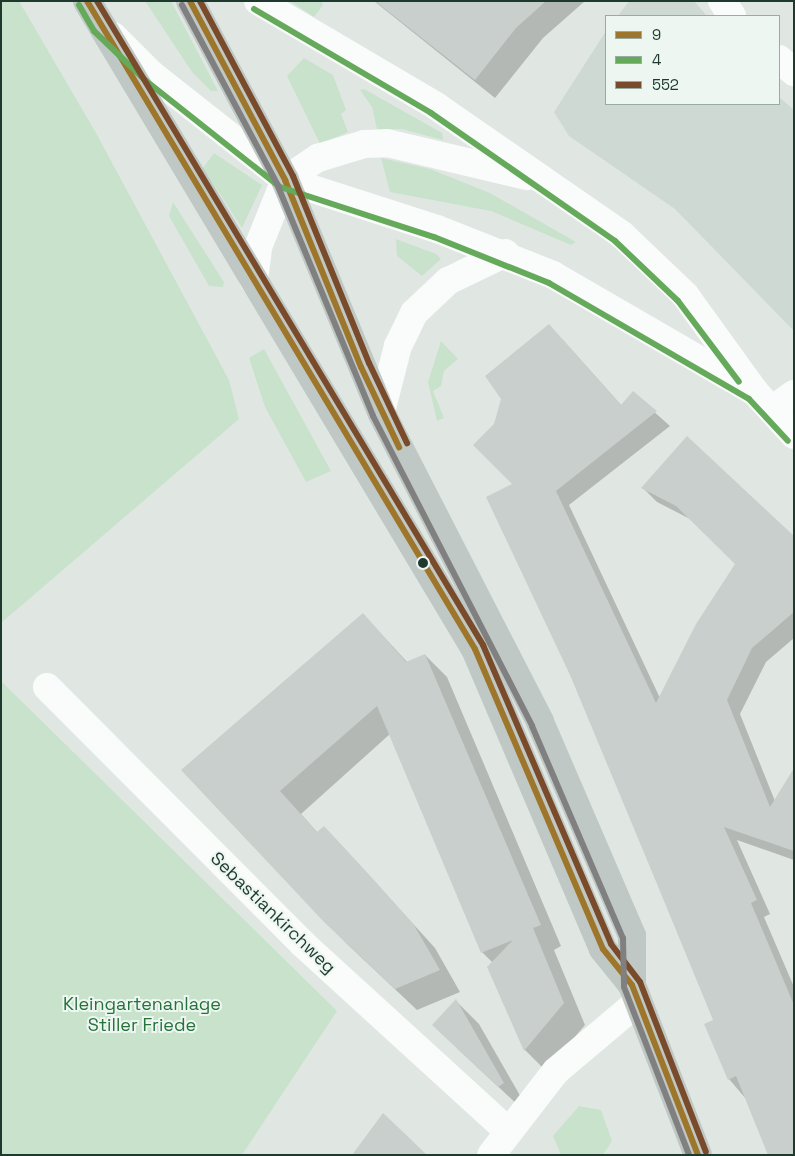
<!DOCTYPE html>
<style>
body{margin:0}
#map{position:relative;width:795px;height:1156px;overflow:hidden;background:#e0e7e3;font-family:"Space Grotesk",sans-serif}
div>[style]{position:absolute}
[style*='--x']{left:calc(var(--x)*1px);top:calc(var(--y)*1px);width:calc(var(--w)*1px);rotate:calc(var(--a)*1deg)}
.built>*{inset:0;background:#cdd9d2}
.green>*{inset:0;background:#c8e2cc}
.shadow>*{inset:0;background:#0003}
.building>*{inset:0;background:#c9cfcc}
.minor>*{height:28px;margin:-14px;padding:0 14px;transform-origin:14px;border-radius:14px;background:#fafbfb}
.major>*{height:28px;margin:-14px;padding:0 14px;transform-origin:14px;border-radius:14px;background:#bfc8c4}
.bus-1>*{height:6px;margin:-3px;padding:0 3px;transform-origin:3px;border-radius:3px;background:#9d762c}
.bus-2>*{height:6px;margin:-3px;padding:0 3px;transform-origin:3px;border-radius:3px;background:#65a95a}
.bus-3>*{height:6px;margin:-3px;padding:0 3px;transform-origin:3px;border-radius:3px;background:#7a4b2a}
.bus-4>*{height:6px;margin:-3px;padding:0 3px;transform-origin:3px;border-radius:3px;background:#808080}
.dots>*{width:14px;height:14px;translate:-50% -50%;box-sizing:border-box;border:2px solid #edf6f1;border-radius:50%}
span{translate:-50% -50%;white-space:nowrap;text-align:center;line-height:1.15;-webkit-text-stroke:4px #edf6f1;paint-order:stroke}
.street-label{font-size:18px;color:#1e3a2f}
.park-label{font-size:18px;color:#26723b}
.frame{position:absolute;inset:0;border:2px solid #1e3a2f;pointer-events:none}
.legend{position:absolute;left:605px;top:15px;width:175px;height:90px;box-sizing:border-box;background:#edf6f1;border:1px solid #9aaba3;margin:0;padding:6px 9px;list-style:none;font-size:15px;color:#1e3a2f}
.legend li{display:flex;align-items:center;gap:10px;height:25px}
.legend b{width:25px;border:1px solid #9aaba3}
</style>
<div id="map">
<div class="built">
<div style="clip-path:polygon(629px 1px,694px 1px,707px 16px,618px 16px)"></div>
<div style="clip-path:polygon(606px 31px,606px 104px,779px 104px,779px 97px,794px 110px,794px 331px,675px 209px,569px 136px,554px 112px)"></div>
</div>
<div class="green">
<div style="clip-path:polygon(1px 1px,19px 1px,96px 133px,229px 380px,239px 419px,1px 623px)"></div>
<div style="clip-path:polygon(145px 1px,171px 1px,218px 91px,211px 91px,192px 72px)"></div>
<div style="clip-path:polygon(290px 1px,321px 1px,323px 5px,314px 17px)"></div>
<div style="clip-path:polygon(304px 58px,333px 75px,346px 110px,341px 114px,348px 132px,320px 144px,287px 76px)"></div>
<div style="clip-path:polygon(364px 89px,442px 133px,443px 140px,402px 129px,377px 129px,372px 107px,360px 90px)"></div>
<div style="clip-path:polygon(214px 153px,262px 185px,242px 228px,203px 168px)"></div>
<div style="clip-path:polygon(381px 158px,430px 169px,490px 193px,576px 242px,571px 245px,491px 211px,390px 192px)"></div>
<div style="clip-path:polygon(173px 202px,224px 282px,223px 287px,209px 286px,169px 216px)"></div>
<div style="clip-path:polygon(396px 239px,436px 254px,441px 259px,422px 276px,397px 256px)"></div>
<div style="clip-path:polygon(441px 341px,458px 359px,444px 371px,441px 386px,433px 391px,444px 418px,437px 421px,428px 382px)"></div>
<div style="clip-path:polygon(264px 349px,331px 471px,306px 482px,265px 407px,249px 358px)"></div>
<div style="clip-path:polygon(1px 681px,337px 1011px,242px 1155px,1px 1155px)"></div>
<div style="clip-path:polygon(579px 1106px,601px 1110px,612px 1141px,603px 1155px,561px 1155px,553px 1136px)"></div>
</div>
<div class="shadow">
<div style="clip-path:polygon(374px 1px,585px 1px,543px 38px,495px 98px)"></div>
<div style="clip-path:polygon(563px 340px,622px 406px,633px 393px,670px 426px,569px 505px,660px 698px,736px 564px,692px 520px,657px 502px,643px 488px,794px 538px,794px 638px,766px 662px,740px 714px,775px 801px,794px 770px,794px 860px,737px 840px,770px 914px,764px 917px,794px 987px,794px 1155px,729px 1079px,714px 1021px,495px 425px)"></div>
<div style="clip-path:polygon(363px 614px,408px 663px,425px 655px,447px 677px,561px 946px,554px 950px,585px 1025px,546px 1071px,525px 1050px,489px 967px,493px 963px,482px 952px,390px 734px,301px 814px,318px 833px,324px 827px,345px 849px,435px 948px,460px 992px,417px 1010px,347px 944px,183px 770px)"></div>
<div style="clip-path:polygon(456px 1001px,479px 1024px,526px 1106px,522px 1109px,457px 1048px)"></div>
</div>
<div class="building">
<div style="clip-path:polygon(375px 1px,546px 1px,516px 28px,475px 80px)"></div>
<div style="clip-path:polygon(549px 324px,621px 405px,633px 391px,657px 411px,556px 491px,656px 703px,696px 624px,735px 564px,676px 506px,641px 488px,687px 436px,794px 536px,794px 612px,752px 648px,727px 700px,770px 807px,794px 768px,794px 851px,724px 827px,757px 900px,751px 903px,794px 1005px,794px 1155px,768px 1155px,736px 1076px,728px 1080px,704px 1024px,713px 1020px,657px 884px,570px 675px,486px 497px,512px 484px,473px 445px,494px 424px,501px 399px,485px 376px)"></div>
<div style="clip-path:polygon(363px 613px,406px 662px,425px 654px,541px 925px,533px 928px,564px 1003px,524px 1051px,487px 967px,513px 940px,481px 953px,377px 706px,280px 791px,317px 832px,324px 826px,373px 879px,414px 925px,440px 970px,395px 989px,324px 922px,181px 770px)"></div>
<div style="clip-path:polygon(456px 999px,504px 1083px,498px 1087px,432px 1025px)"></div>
<div style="clip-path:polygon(383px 1113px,401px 1130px,427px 1155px,352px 1155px)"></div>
</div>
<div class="minor">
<div style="--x:258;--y:1;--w:207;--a:30.5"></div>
<div style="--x:436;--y:106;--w:225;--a:34.7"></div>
<div style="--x:621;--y:234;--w:88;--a:43.6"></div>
<div style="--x:685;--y:295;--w:120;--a:54.2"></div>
<div style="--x:755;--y:392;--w:58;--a:47.8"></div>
<div style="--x:722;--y:1;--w:18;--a:56"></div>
<div style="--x:113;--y:36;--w:54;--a:45"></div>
<div style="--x:151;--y:74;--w:171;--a:38.3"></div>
<div style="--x:285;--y:180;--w:160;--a:17.9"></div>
<div style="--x:437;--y:229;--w:125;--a:21.6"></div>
<div style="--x:553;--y:275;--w:233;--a:30.1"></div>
<div style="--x:779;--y:59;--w:20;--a:41"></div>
<div style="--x:254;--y:281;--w:34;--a:-83"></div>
<div style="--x:258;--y:247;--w:72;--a:-68.1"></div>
<div style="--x:285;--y:180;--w:40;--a:-34"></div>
<div style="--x:318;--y:158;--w:48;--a:-16.9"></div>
<div style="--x:364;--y:144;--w:23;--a:-2"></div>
<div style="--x:387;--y:143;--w:144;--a:13.3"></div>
<div style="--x:773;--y:409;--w:26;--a:-36"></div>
<div style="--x:381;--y:412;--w:68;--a:-75.6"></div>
<div style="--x:398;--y:346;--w:37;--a:-64"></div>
<div style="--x:414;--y:313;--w:47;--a:-43.3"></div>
<div style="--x:448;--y:281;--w:64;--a:-25.8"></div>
<div style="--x:47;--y:687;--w:363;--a:45.1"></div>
<div style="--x:303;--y:944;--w:277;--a:42.4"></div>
<div style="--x:491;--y:1155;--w:106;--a:-52.3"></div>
<div style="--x:556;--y:1071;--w:107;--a:-40.1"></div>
</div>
<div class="major">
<div style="--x:87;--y:1;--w:755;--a:59.09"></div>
<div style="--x:475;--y:649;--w:326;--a:66.9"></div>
<div style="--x:603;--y:949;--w:46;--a:51.1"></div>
<div style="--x:190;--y:1;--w:203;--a:62"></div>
<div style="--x:285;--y:180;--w:251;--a:67.5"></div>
<div style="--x:381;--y:412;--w:348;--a:62.8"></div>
<div style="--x:540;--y:722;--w:233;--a:66.7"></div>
<div style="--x:632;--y:936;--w:49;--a:90"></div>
<div style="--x:632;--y:985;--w:182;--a:68.8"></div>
</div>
<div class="bus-1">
<div style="--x:87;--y:1;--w:755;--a:59.09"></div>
<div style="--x:475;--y:649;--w:326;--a:66.9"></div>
<div style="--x:603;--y:949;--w:46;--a:51.1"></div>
<div style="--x:632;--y:985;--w:182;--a:68.8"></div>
<div style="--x:190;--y:1;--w:203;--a:62"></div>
<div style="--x:285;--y:180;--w:202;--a:67.9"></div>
<div style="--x:361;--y:367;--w:89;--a:64.6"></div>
</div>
<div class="bus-2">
<div style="--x:79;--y:5;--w:30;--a:60"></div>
<div style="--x:94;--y:31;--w:71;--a:43.9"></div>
<div style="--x:145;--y:80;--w:172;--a:38.4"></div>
<div style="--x:280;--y:187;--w:162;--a:18"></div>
<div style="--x:434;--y:237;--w:124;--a:21.8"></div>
<div style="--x:549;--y:283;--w:231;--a:30.1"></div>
<div style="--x:749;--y:399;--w:57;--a:47.1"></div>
<div style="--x:254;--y:9;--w:205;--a:30.4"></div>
<div style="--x:431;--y:113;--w:224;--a:34.8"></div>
<div style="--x:615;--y:241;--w:87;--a:43.6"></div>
<div style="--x:678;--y:301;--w:101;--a:53"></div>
</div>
<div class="bus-3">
<div style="--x:97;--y:1;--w:751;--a:59.06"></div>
<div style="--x:483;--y:645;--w:325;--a:66.8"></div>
<div style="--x:611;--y:944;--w:48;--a:52.7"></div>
<div style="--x:640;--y:982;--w:182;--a:68.8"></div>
<div style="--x:200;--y:1;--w:198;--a:62"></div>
<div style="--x:293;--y:176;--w:202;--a:67.9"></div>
<div style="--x:369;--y:363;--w:89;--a:64.6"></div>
</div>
<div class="bus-4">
<div style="--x:182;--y:5;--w:203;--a:62"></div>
<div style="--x:277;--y:184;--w:251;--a:67.5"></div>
<div style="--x:373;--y:416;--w:348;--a:62.8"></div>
<div style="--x:532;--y:726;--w:231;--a:66.8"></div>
<div style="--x:623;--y:938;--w:49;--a:88.8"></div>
<div style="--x:624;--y:987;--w:180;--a:68.8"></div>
</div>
<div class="dots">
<div style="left:423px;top:563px;background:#1e3a2f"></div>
</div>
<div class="street-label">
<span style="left:273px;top:913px;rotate:44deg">Sebastiankirchweg</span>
</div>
<div class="park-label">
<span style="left:142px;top:1015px">Kleingartenanlage<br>Stiller Friede</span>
</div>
<div class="frame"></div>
<ul class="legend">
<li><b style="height:6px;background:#9d762c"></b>9</li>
<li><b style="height:6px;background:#65a95a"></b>4</li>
<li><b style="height:6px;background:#7a4b2a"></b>552</li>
</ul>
</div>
